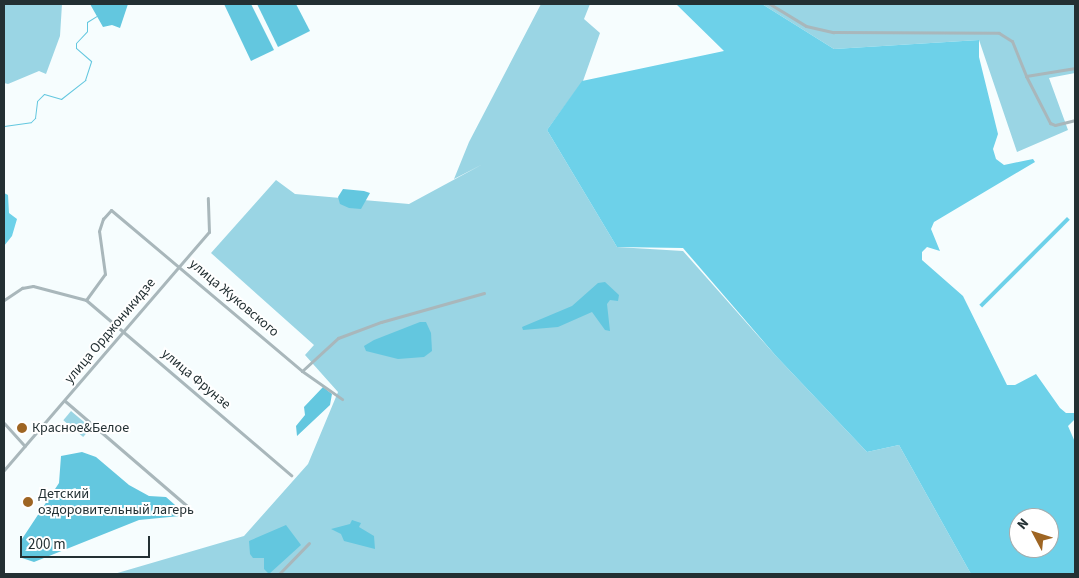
<!DOCTYPE html>
<meta charset="utf-8">
<style>
body{margin:0}
#map{position:relative;width:1079px;height:578px;overflow:hidden;background:#f6fdfe;font-family:"Source Sans 3",sans-serif}
div>[style]{position:absolute}
[style*='--x']{left:calc(var(--x)*1px);top:calc(var(--y)*1px);width:calc(var(--w)*1px);rotate:calc(var(--a)*1deg)}
.green>*{inset:0;background:#9ad5e4;transform-origin:0 0}
.forest>*{inset:0;background:#6dd1e9;transform-origin:0 0}
.water>*{inset:0;background:#63c7df}
.stream>*{height:1px;margin:-0.5px;padding:0 0.5px;transform-origin:0.5px;border-radius:0.5px;background:#63c7df}
.minor>*{height:3px;margin:-1.5px;padding:0 1.5px;transform-origin:1.5px;border-radius:1.5px;background:#a9b7bb}
.dots>*{width:14px;height:14px;translate:-50% -50%;box-sizing:border-box;border:2px solid #fff;border-radius:50%}
span{translate:-50% -50%;white-space:nowrap;text-align:center;line-height:1.15;-webkit-text-stroke:4px #fff;paint-order:stroke}
.street-label{font-size:14px;color:#233033}
.poi-label{font-size:14px;color:#233033}
.left{translate:0 -50%;text-align:left}
.frame{position:absolute;inset:0;border:5px solid #233033;pointer-events:none}
.north{position:absolute;left:1009px;top:508px;width:50px;height:50px;box-sizing:border-box;background:#fff;border:1px solid #a7acad;border-radius:50%;rotate:310deg;font-size:14px;font-weight:700;line-height:20px;text-align:center;color:#233033}
.north::after{content:'';display:block;margin:auto;width:18px;height:22px;background:#9e6523;clip-path:polygon(50% 0,100% 100%,50% 72%,0 100%)}
.scale{position:absolute;left:20px;top:536px;width:130px;height:22px;box-sizing:border-box;border:2px solid #233033;border-top:0;padding-left:6px;font-size:15px;line-height:18px;white-space:nowrap;color:#233033;-webkit-text-stroke:4px #fff;paint-order:stroke}
</style>
<div id="map">
<div class="green">
<div style="clip-path:polygon(4px 4px,62px 4px,60px 36px,46px 74px,39px 71px,8px 84px,4px 83px)"></div>
<div style="clip-path:polygon(541px 4px,590px 4px,584px 19px,600px 33px,583px 81px,547px 130px,617px 247px,683px 251px,776px 356px,867px 452px,899px 445px,971px 574px,114px 574px,244px 536px,308px 464px,338px 392px,305px 355px,314px 345px,211px 253px,276px 180px,295px 194px,409px 204px,483px 164px,454px 179px,469px 142px)"></div>
<div style="clip-path:polygon(762px 4px,1075px 4px,1075px 73px,1049px 78px,1068px 130px,1017px 152px,979px 40px,834px 49px)"></div>
<div style="left:71px;top:411px;width:26px;height:12px;rotate:40deg"></div>
</div>
<div class="forest">
<div style="clip-path:polygon(evenodd,676px 4px,762px 4px,834px 49px,979px 40px,979px 57px,998px 134px,993px 149px,996px 159px,1004px 165px,1033px 159px,1035px 162px,934px 222px,931px 229px,940px 251px,927px 247px,922px 252px,922px 260px,963px 296px,1007px 385px,1015px 385px,1036px 374px,1060px 408px,1066px 413px,1075px 413px,1075px 419px,1068px 426px,1075px 442px,1075px 574px,971px 574px,899px 445px,867px 452px,776px 356px,683px 248px,617px 247px,547px 130px,582px 81px,724px 51px,676px 4px,1019px 518px,1049px 518px,1049px 548px,1019px 548px,1019px 518px)"></div>
<div style="clip-path:polygon(4px 193px,8px 195px,9px 213px,17px 219px,12px 236px,4px 246px)"></div>
<div style="left:1067px;top:217px;width:4px;height:124px;rotate:45deg"></div>
</div>
<div class="water">
<div style="clip-path:polygon(90px 4px,128px 4px,120px 28px,112px 25px,103px 27px)"></div>
<div style="clip-path:polygon(224px 4px,251px 4px,274px 50px,251px 61px)"></div>
<div style="clip-path:polygon(257px 4px,296px 4px,310px 31px,278px 47px)"></div>
<div style="clip-path:polygon(343px 189px,364px 191px,370px 193px,361px 209px,349px 208px,340px 204px,338px 197px)"></div>
<div style="clip-path:polygon(605px 282px,619px 295px,618px 301px,610px 300px,607px 304px,610px 331px,605px 330px,592px 312px,558px 327px,523px 330px,522px 327px,572px 306px,598px 283px)"></div>
<div style="clip-path:polygon(420px 322px,426px 322px,431px 333px,432px 351px,424px 357px,398px 359px,366px 351px,364px 346px,374px 340px)"></div>
<div style="clip-path:polygon(323px 387px,332px 394px,330px 405px,297px 436px,296px 426px,305px 415px,304px 407px)"></div>
<div style="clip-path:polygon(82px 452px,96px 457px,129px 485px,149px 496px,166px 497px,183px 512px,180px 516px,139px 520px,34px 562px,22px 558px,20px 542px,59px 483px,61px 456px)"></div>
<div style="clip-path:polygon(352px 520px,361px 523px,359px 527px,374px 536px,375px 549px,344px 541px,341px 534px,331px 529px,350px 524px)"></div>
<div style="clip-path:polygon(286px 525px,301px 545px,269px 574px,264px 569px,264px 558px,253px 558px,250px 554px,249px 541px)"></div>
</div>
<div class="stream">
<div style="--x:4;--y:126;--w:27;--a:-8"></div>
<div style="--x:31;--y:122;--w:6;--a:-45"></div>
<div style="--x:35;--y:118;--w:17;--a:-83"></div>
<div style="--x:37;--y:101;--w:10;--a:-45"></div>
<div style="--x:44;--y:94;--w:18;--a:16"></div>
<div style="--x:61;--y:99;--w:31;--a:-38"></div>
<div style="--x:85;--y:80;--w:20;--a:-72"></div>
<div style="--x:91;--y:61;--w:20;--a:-139"></div>
<div style="--x:76;--y:48;--w:5;--a:-90"></div>
<div style="--x:76;--y:43;--w:16;--a:-47"></div>
<div style="--x:87;--y:31;--w:9;--a:-90"></div>
<div style="--x:87;--y:22;--w:13;--a:-32"></div>
</div>
<div class="minor">
<div style="--x:770;--y:4;--w:42;--a:31.4"></div>
<div style="--x:806;--y:26;--w:28;--a:13"></div>
<div style="--x:833;--y:32;--w:166;--a:0.3"></div>
<div style="--x:999;--y:33;--w:15;--a:32"></div>
<div style="--x:1012;--y:41;--w:38;--a:68"></div>
<div style="--x:1026;--y:76;--w:50;--a:-9.3"></div>
<div style="--x:1026;--y:76;--w:53;--a:62.9"></div>
<div style="--x:1050;--y:123;--w:5;--a:22"></div>
<div style="--x:1055;--y:125;--w:21;--a:-14"></div>
<div style="--x:4;--y:300;--w:22;--a:-34"></div>
<div style="--x:22;--y:288;--w:11;--a:-10"></div>
<div style="--x:33;--y:286;--w:55;--a:14.8"></div>
<div style="--x:86;--y:300;--w:32;--a:-54"></div>
<div style="--x:105;--y:274;--w:43;--a:-97.9"></div>
<div style="--x:99;--y:231;--w:13;--a:-72"></div>
<div style="--x:103;--y:219;--w:12;--a:-48"></div>
<div style="--x:111;--y:210;--w:250;--a:40.1"></div>
<div style="--x:302;--y:371;--w:49;--a:35"></div>
<div style="--x:86;--y:300;--w:270;--a:40.5"></div>
<div style="--x:302;--y:371;--w:49;--a:-42.5"></div>
<div style="--x:338;--y:338;--w:46;--a:-20.4"></div>
<div style="--x:381;--y:322;--w:107;--a:-15.7"></div>
<div style="--x:65;--y:401;--w:161;--a:40.7"></div>
<div style="--x:4;--y:423;--w:31;--a:48"></div>
<div style="--x:4;--y:470;--w:314;--a:-49.3"></div>
<div style="--x:209;--y:232;--w:34;--a:-92"></div>
<div style="--x:279;--y:574;--w:43;--a:-45.9"></div>
</div>
<div class="dots">
<div style="left:22px;top:428px;background:#9e6523"></div>
<div style="left:28px;top:502px;background:#9e6523"></div>
</div>
<div class="street-label">
<span style="left:234px;top:298px;rotate:40deg">улица Жуковского</span>
<span style="left:110px;top:331px;rotate:-50deg">улица Орджоникидзе</span>
<span style="left:196px;top:379px;rotate:40deg">улица Фрунзе</span>
</div>
<div class="poi-label">
<span class="left" style="left:32px;top:428px">Красное&amp;Белое</span>
<span class="left" style="left:38px;top:502px">Детский<br>оздоровительный лагерь</span>
</div>
<div class="frame"></div>
<div class="north">N</div>
<div class="scale">200 m</div>
</div>
